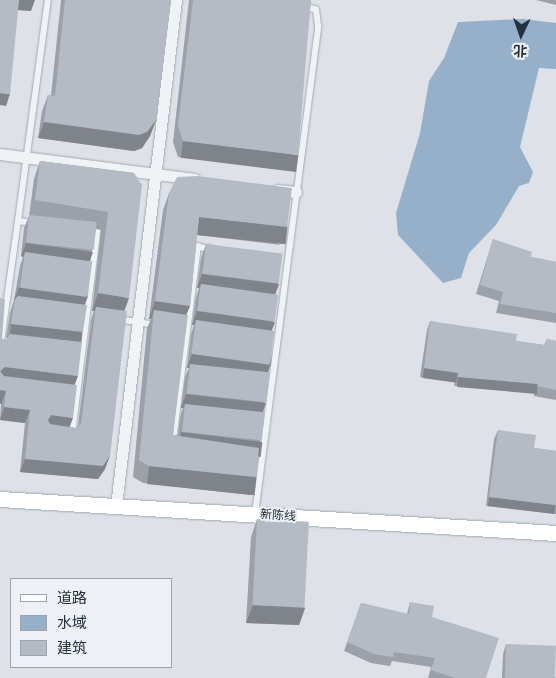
<!DOCTYPE html>
<meta charset="utf-8">
<style>
body{margin:0}
#map{position:relative;width:556px;height:678px;overflow:hidden;background:#dee2e8;font-family:"Source Sans 3","Noto Sans SC",sans-serif}
div>[style]{position:absolute}
[style*='--x']{left:calc(var(--x)*1px);top:calc(var(--y)*1px);width:calc(var(--w)*1px);rotate:calc(var(--a)*1deg)}
.water>*{inset:0;background:#97b0ca}
.roads{filter:drop-shadow(0 0 1px #a3a9b2) drop-shadow(0 0 1px #a3a9b2)}
.lane>*{height:5.5px;margin:-2.75px;padding:0 2.75px;transform-origin:2.75px;border-radius:2.75px;background:#f0f3f6}
.street>*{height:11px;margin:-5.5px;padding:0 5.5px;transform-origin:5.5px;border-radius:5.5px;background:#f0f3f6}
.secondary>*{height:15px;margin:-7.5px;padding:0 7.5px;transform-origin:7.5px;border-radius:7.5px;background:#fff}
.wall>*{inset:0;background:#9ca1a9}
.shaded-wall>*{inset:0;background:#7f838a;transform-origin:0 0}
.building>*{inset:0;background:#b5bbc5;transform-origin:0 0}
span{translate:-50% -50%;white-space:nowrap;text-align:center;line-height:1.15;-webkit-text-stroke:4px #edf1f6;paint-order:stroke}
.street-label{font-size:12px;color:#26303f}
.legend{position:absolute;left:10px;top:578px;width:162px;height:90px;box-sizing:border-box;background:#edf1f6;border:1px solid #9da4ad;margin:0;padding:6px 9px;list-style:none;font-size:15px;color:#26303f}
.legend li{display:flex;align-items:center;gap:10px;height:25px}
.legend b{width:25px;border:1px solid #9da4ad}
.north{position:absolute;left:496px;top:10px;width:50px;height:50px;-webkit-text-stroke:4px #edf1f6;paint-order:stroke;rotate:183deg;font-size:14px;font-weight:700;line-height:20px;text-align:center;color:#26303f}
.north::after{content:'';display:block;margin:auto;width:18px;height:22px;background:#26303f;clip-path:polygon(50% 0,100% 100%,50% 72%,0 100%)}
</style>
<div id="map">
<div class="water">
<div style="clip-path:polygon(523px 19px,556px 23px,556px 69px,539px 68px,520px 147px,533px 172px,529px 183px,519px 186px,496px 225px,469px 253px,461px 278px,443px 283px,398px 235px,396px 213px,420px 133px,429px 81px,444px 58px,458px 22px)"></div>
</div>
<div class="roads">
<div class="lane">
<div style="--x:18;--y:221;--w:223;--a:-82.3"></div>
<div style="--x:118;--y:319;--w:38;--a:9"></div>
<div style="--x:0;--y:349;--w:129;--a:-82"></div>
<div style="--x:18;--y:221;--w:16;--a:7"></div>
<div style="--x:72;--y:434;--w:204;--a:-82.9"></div>
<div style="--x:97;--y:232;--w:7;--a:-172"></div>
<div style="--x:173;--y:441;--w:196;--a:-82.7"></div>
<div style="--x:198;--y:247;--w:14;--a:8"></div>
<div style="--x:255;--y:514;--w:492;--a:-82.6"></div>
<div style="--x:318;--y:26;--w:16;--a:-97"></div>
<div style="--x:316;--y:10;--w:11;--a:-165"></div>
</div>
<div class="street">
<div style="--x:0;--y:154;--w:196;--a:7.3"></div>
<div style="--x:277;--y:190;--w:19;--a:6"></div>
<div style="--x:116;--y:506;--w:510;--a:-83.24"></div>
</div>
<div class="secondary">
<div style="--x:0;--y:499;--w:557;--a:3.5"></div>
</div>
</div>
<div class="wall">
<div style="clip-path:polygon(61px 0,171px 0,156px 120px,150px 136px,142px 148px,134px 151px,38px 138px,42px 111px,48px 95px,51px 95px)"></div>
<div style="clip-path:polygon(189px 0,311px 0,292px 171px,178px 157px,173px 142px)"></div>
<div style="clip-path:polygon(536px 0,556px 0,556px 5px)"></div>
<div style="clip-path:polygon(evenodd,40px 161px,134px 173px,124px 311px,105px 469px,98px 479px,20px 472px,25px 423px,0 420px,1px 404px,2px 339px,7px 340px,8px 338px,6px 338px,10px 313px,14px 300px,20px 266px,23px 257px,21px 256px,24px 228px,29px 216px,34px 179px,40px 161px,96px 229px,101px 230px,92px 311px,94px 311px,91px 320px,78px 426px,76px 428px,69px 427px,84px 305px,88px 296px,90px 261px,96px 229px)"></div>
<div style="clip-path:polygon(169px 193px,281px 245px,197px 235px,190px 306px,186px 315px,173px 435px,178px 435px,180px 417px,183px 408px,181px 408px,185px 377px,189px 368px,187px 368px,191px 334px,194px 325px,192px 325px,196px 297px,199px 288px,197px 288px,201px 258px,206px 244px,279px 284px,275px 295px,272px 331px,271px 363px,268px 372px,256px 477px,250px 495px,143px 483px,133px 477px,147px 328px,151px 319px,149px 319px,163px 210px)"></div>
<div style="clip-path:polygon(493px 239px,531px 257px,556px 262px,556px 323px,496px 313px,499px 301px,476px 294px)"></div>
<div style="clip-path:polygon(430px 321px,516px 341px,544px 345px,547px 339px,556px 341px,556px 400px,534px 396px,534px 393px,454px 386px,455px 382px,420px 377px,427px 330px)"></div>
<div style="clip-path:polygon(498px 430px,534px 448px,556px 451px,556px 514px,486px 506px,494px 439px)"></div>
<div style="clip-path:polygon(257px 519px,305px 608px,299px 625px,246px 623px,251px 537px)"></div>
<div style="clip-path:polygon(410px 602px,432px 617px,486px 678px,428px 678px,431px 667px,392px 661px,390px 666px,371px 663px,344px 651px,361px 603px,407px 614px)"></div>
<div style="clip-path:polygon(506px 644px,556px 678px,502px 678px,503px 654px)"></div>
</div>
<div class="shaded-wall">
<div style="clip-path:polygon(19px 0,35px 0,31px 11px,15px 10px)"></div>
<div style="clip-path:polygon(0 93px,10px 94px,6px 106px,0 105px)"></div>
<div style="clip-path:polygon(156px 120px,150px 136px,142px 148px,134px 151px,38px 138px,44px 122px)"></div>
<div style="left:183px;top:141px;width:116px;height:17px;rotate:7deg"></div>
<div style="left:199px;top:217px;width:89px;height:18px;rotate:6deg"></div>
<div style="clip-path:polygon(26px 243px,93px 252px,88px 266px,25px 252px,23px 257px,21px 256px)"></div>
<div style="clip-path:polygon(202px 274px,279px 284px,274px 297px,201px 284px,199px 288px,197px 288px)"></div>
<div style="clip-path:polygon(19px 287px,88px 296px,83px 310px,14px 300px)"></div>
<div style="clip-path:polygon(98px 293px,129px 298px,123px 315px,96px 307px,94px 311px,92px 311px)"></div>
<div style="clip-path:polygon(155px 301px,190px 306px,183px 323px,154px 310px,151px 319px,149px 319px)"></div>
<div style="clip-path:polygon(197px 311px,275px 322px,270px 335px,196px 320px,194px 325px,192px 325px)"></div>
<div style="left:11px;top:324px;width:72px;height:15px;rotate:6deg"></div>
<div style="clip-path:polygon(192px 354px,271px 363px,266px 377px,190px 364px,189px 368px,187px 368px)"></div>
<div style="clip-path:polygon(5px 367px,78px 376px,73px 389px,1px 380px,0 371px)"></div>
<div style="left:424px;top:368px;width:34px;height:10px;rotate:8deg"></div>
<div style="left:458px;top:377px;width:80px;height:10px;rotate:5deg"></div>
<div style="clip-path:polygon(0 390px,6px 391px,1px 404px,0 404px)"></div>
<div style="clip-path:polygon(186px 394px,266px 403px,261px 417px,185px 404px,183px 408px,181px 408px)"></div>
<div style="clip-path:polygon(4px 407px,30px 410px,25px 423px,0 420px)"></div>
<div style="clip-path:polygon(51px 415px,73px 418px,68px 431px,47px 429px,48px 420px)"></div>
<div style="left:181px;top:432px;width:82px;height:15px;rotate:7deg"></div>
<div style="clip-path:polygon(110px 456px,105px 469px,98px 479px,20px 472px,25px 459px)"></div>
<div style="left:149px;top:466px;width:108px;height:18px;rotate:6deg"></div>
<div style="left:489px;top:497px;width:67px;height:9px;rotate:7deg"></div>
<div style="clip-path:polygon(253px 605px,305px 608px,299px 625px,246px 623px)"></div>
</div>
<div class="building">
<div style="clip-path:polygon(0 0,19px 0,10px 94px,0 93px)"></div>
<div style="clip-path:polygon(65px 0,171px 0,156px 120px,147px 132px,139px 135px,44px 122px,48px 95px,55px 96px)"></div>
<div style="clip-path:polygon(193px 0,311px 0,298px 155px,183px 141px,178px 126px)"></div>
<div style="clip-path:polygon(40px 161px,134px 173px,142px 185px,129px 298px,98px 293px,108px 212px,35px 200px)"></div>
<div style="clip-path:polygon(198px 176px,292px 188px,287px 227px,199px 217px,190px 306px,155px 301px,169px 193px,177px 177px)"></div>
<div style="left:29px;top:215px;width:68px;height:28px;rotate:6deg"></div>
<div style="clip-path:polygon(493px 239px,532px 252px,531px 257px,556px 262px,556px 313px,500px 304px,503px 292px,480px 285px)"></div>
<div style="left:206px;top:244px;width:77px;height:30px;rotate:7deg"></div>
<div style="left:25px;top:252px;width:68px;height:36px;rotate:8deg"></div>
<div style="left:201px;top:284px;width:78px;height:27px;rotate:8deg"></div>
<div style="clip-path:polygon(18px 296px,87px 305px,83px 332px,11px 324px,15px 299px)"></div>
<div style="clip-path:polygon(0 298px,5px 299px,2px 339px,7px 340px,10px 334px,82px 342px,78px 376px,5px 367px,0 371px,4px 376px,77px 385px,73px 418px,51px 415px,48px 420px,50px 424px,76px 428px,81px 424px,96px 307px,127px 311px,110px 456px,103px 466px,25px 459px,30px 410px,4px 407px,6px 391px,0 390px)"></div>
<div style="clip-path:polygon(154px 310px,188px 315px,173px 435px,259px 448px,256px 477px,149px 466px,139px 460px)"></div>
<div style="left:196px;top:320px;width:79px;height:34px;rotate:8deg"></div>
<div style="clip-path:polygon(430px 321px,517px 334px,516px 341px,545px 345px,547px 339px,556px 341px,556px 390px,537px 386px,538px 384px,458px 377px,458px 373px,424px 368px)"></div>
<div style="left:190px;top:364px;width:80px;height:30px;rotate:6deg"></div>
<div style="left:185px;top:404px;width:80px;height:28px;rotate:6deg"></div>
<div style="clip-path:polygon(498px 430px,536px 435px,534px 448px,556px 451px,556px 505px,489px 497px)"></div>
<div style="left:257px;top:519px;width:52px;height:86px;rotate:3deg"></div>
<div style="clip-path:polygon(410px 602px,434px 606px,432px 617px,499px 638px,486px 678px,455px 678px,431px 670px,435px 658px,394px 652px,393px 657px,374px 654px,347px 642px,361px 603px,409px 614px)"></div>
<div style="left:506px;top:644px;width:50px;height:34px;rotate:2deg"></div>
</div>
<div class="street-label">
<span style="left:278px;top:516px;rotate:4deg">新陈线</span>
</div>
<ul class="legend">
<li><b style="height:6px;background:#fff"></b>道路</li>
<li><b style="height:14px;background:#97b0ca"></b>水域</li>
<li><b style="height:14px;background:#b5bbc5"></b>建筑</li>
</ul>
<div class="north">北</div>
</div>
